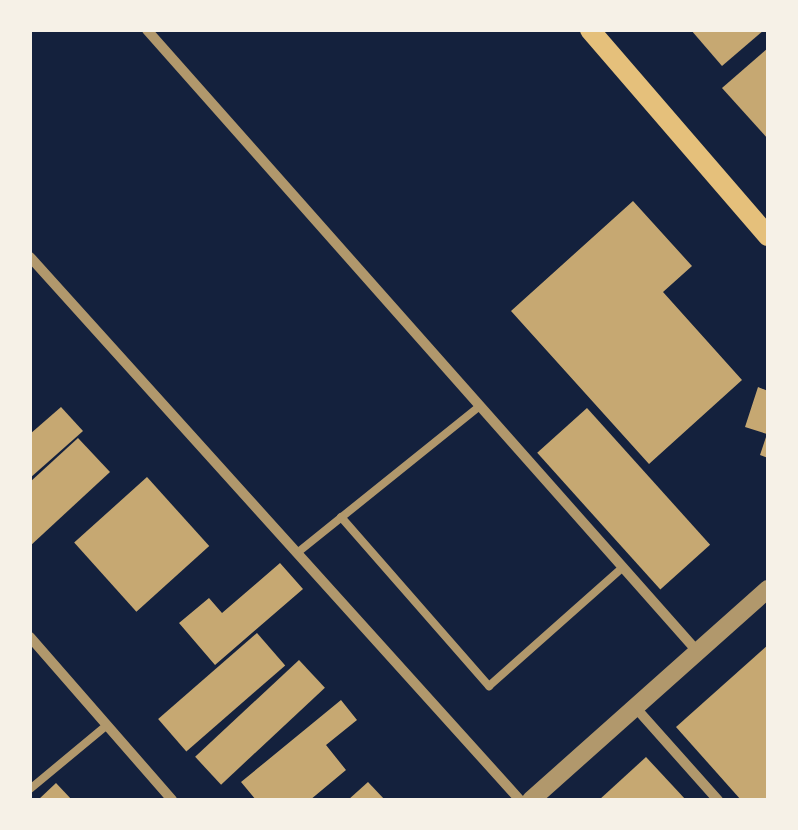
<!DOCTYPE html>
<style>
body{margin:0}
#map{position:relative;width:798px;height:830px;overflow:hidden;background:#14213d;font-family:Signika,sans-serif}
div>[style]{position:absolute}
[style*='--x']{left:calc(var(--x)*1px);top:calc(var(--y)*1px);width:calc(var(--w)*1px);rotate:calc(var(--a)*1deg)}
.building>*{inset:0;background:#c6a872;transform-origin:0 0}
.service>*{height:8px;margin:-4px;padding:0 4px;transform-origin:4px;border-radius:4px;background:#b1986c}
.minor>*{height:10px;margin:-5px;padding:0 5px;transform-origin:5px;border-radius:5px;background:#b1986c}
.tertiary>*{height:18px;margin:-9px;padding:0 9px;transform-origin:9px;border-radius:9px;background:#b1986c}
.secondary>*{height:20px;margin:-10px;padding:0 10px;transform-origin:10px;border-radius:10px;background:#e5c07b}
span{translate:-50% -50%;white-space:nowrap;text-align:center;line-height:1.15;-webkit-text-stroke:8px #f6f1e7;paint-order:stroke}
.frame{position:absolute;inset:0;border:32px solid #f6f1e7;pointer-events:none}
</style>
<div id="map">
<div class="building">
<div style="clip-path:polygon(691px 30px,764px 30px,722px 66px)"></div>
<div style="clip-path:polygon(768px 48px,768px 139px,722px 88px)"></div>
<div style="clip-path:polygon(633px 201px,692px 266px,663px 292px,742px 380px,649px 464px,511px 311px)"></div>
<div style="clip-path:polygon(758px 387px,768px 391px,768px 458px,760px 455px,767px 434px,745px 427px)"></div>
<div style="clip-path:polygon(61px 407px,83px 431px,30px 478px,30px 434px)"></div>
<div style="left:587px;top:408px;width:184px;height:67px;rotate:48deg"></div>
<div style="clip-path:polygon(78px 438px,110px 472px,30px 546px,30px 482px)"></div>
<div style="left:147px;top:477px;width:93px;height:98px;rotate:48deg"></div>
<div style="clip-path:polygon(280px 563px,303px 589px,215px 665px,179px 623px,209px 598px,222px 613px)"></div>
<div style="left:257px;top:633px;width:43px;height:131px;rotate:49deg"></div>
<div style="clip-path:polygon(768px 645px,768px 800px,741px 800px,676px 727px)"></div>
<div style="left:299px;top:660px;width:38px;height:142px;rotate:47deg"></div>
<div style="clip-path:polygon(341px 700px,357px 720px,326px 745px,346px 770px,310px 800px,256px 800px,241px 782px)"></div>
<div style="clip-path:polygon(646px 757px,686px 800px,599px 800px)"></div>
<div style="clip-path:polygon(368px 782px,385px 800px,348px 800px)"></div>
<div style="clip-path:polygon(56px 783px,72px 800px,38px 800px)"></div>
</div>
<div class="service">
<div style="--x:341;--y:517;--w:225;--a:48.8"></div>
<div style="--x:489;--y:686;--w:179;--a:-41.6"></div>
<div style="--x:297;--y:553;--w:235;--a:-38.8"></div>
<div style="--x:30;--y:789;--w:100;--a:-39.7"></div>
</div>
<div class="minor">
<div style="--x:147;--y:30;--w:830;--a:48.47"></div>
<div style="--x:30;--y:257;--w:731;--a:47.94"></div>
<div style="--x:30;--y:637;--w:216;--a:48.9"></div>
<div style="--x:635;--y:707;--w:125;--a:48.3"></div>
</div>
<div class="tertiary">
<div style="--x:531;--y:800;--w:317;--a:-41.7"></div>
</div>
<div class="secondary">
<div style="--x:590;--y:30;--w:272;--a:49.2"></div>
</div>
<div class="frame"></div>
</div>
